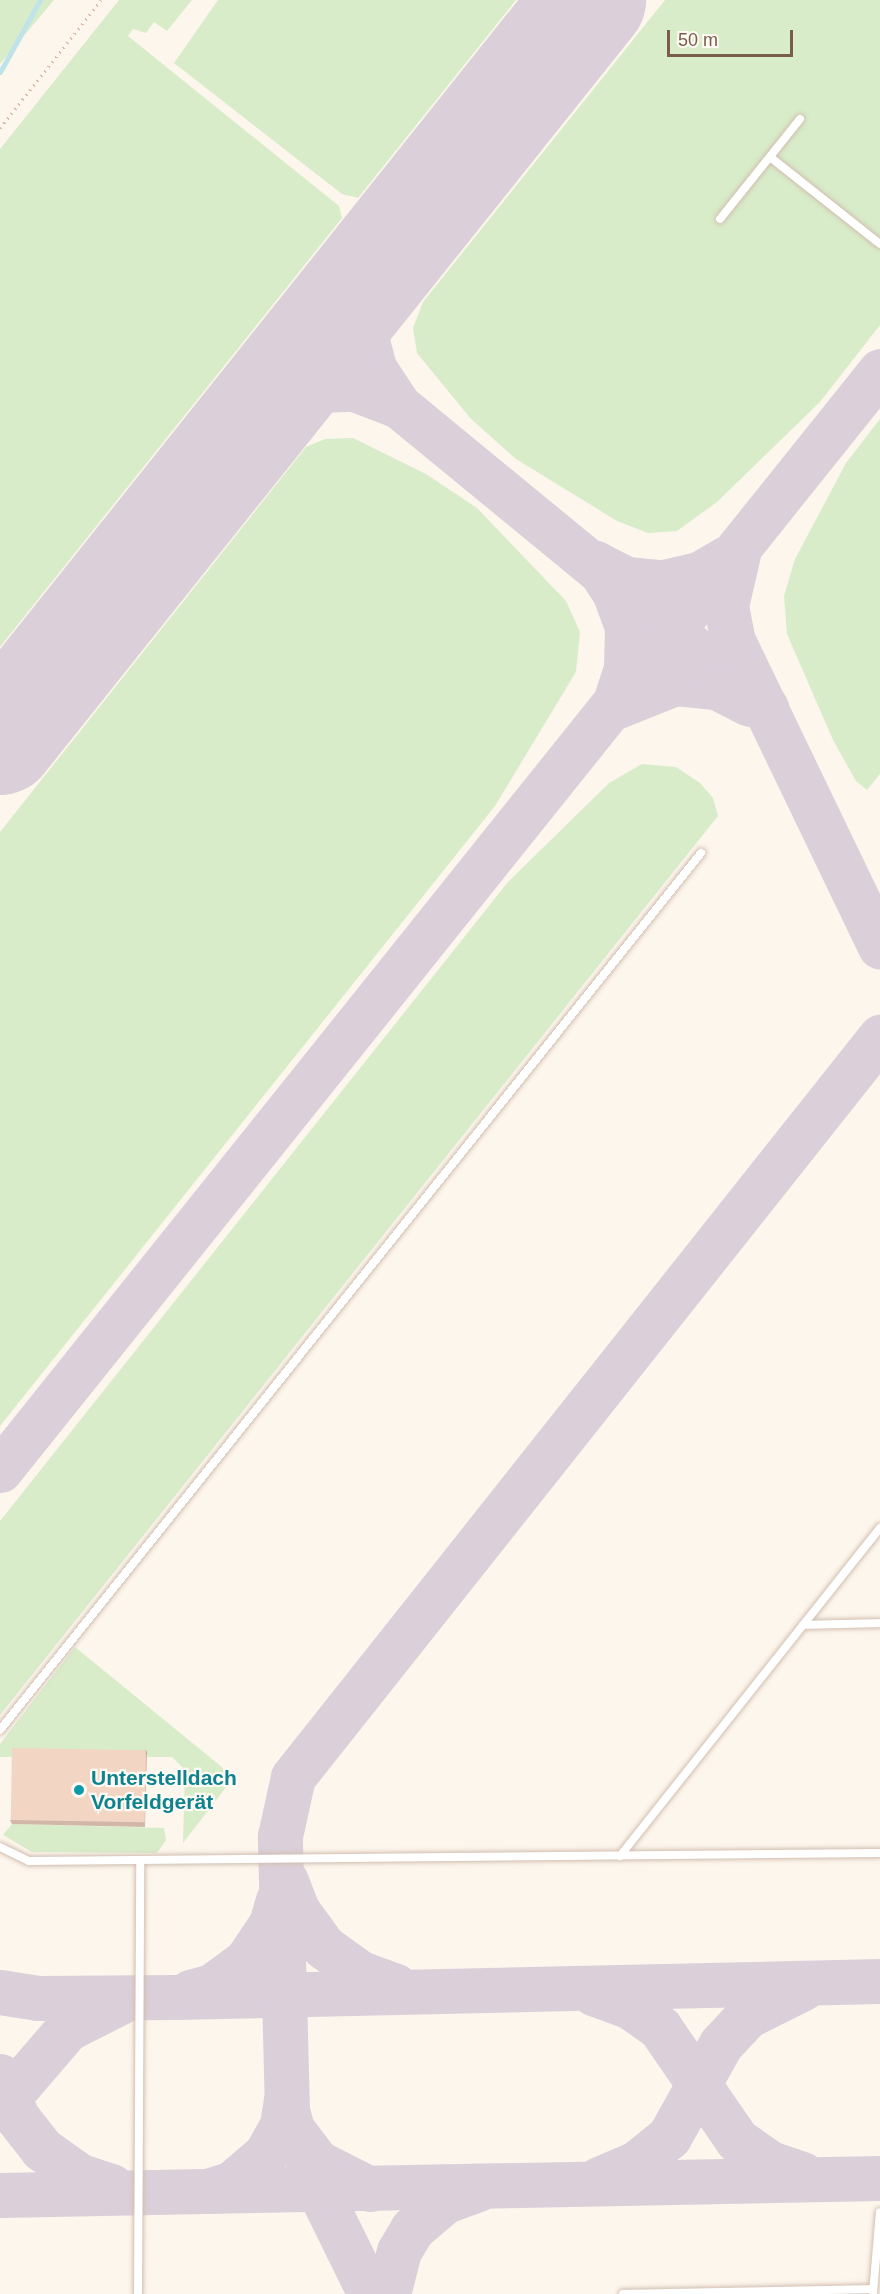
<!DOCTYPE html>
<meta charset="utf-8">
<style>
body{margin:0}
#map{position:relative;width:880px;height:2294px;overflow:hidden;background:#fdf6ec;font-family:Arial,sans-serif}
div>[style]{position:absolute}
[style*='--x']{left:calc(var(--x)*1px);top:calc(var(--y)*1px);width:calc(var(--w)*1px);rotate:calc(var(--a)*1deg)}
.green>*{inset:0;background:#d8ecc9}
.stream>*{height:5px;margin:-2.5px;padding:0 2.5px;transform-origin:2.5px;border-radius:2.5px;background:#bfe3e8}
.taxiway>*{height:45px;margin:-22.5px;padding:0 22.5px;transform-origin:22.5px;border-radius:22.5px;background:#dbcfda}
.runway>*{height:112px;margin:-56px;padding:0 56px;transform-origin:56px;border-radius:56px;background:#dbcfda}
.path>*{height:3px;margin-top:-1.5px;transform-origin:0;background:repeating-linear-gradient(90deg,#d9b8a5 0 1.5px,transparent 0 6px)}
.roads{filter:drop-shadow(0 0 2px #d1beb0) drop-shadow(0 0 2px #d1beb0)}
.service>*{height:8px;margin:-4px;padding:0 4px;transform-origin:4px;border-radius:4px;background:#fff}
.wall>*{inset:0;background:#d1b7a8}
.shaded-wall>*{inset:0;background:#aa9588;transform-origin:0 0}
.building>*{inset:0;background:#f3d5c3;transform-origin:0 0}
.dots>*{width:16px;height:16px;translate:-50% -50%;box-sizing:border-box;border:3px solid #fffaf3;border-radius:50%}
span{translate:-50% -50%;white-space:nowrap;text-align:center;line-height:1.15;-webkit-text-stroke:4.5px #fffaf3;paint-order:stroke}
.culture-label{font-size:21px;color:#0d838f;font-weight:700}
.left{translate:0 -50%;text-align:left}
.scale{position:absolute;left:667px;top:30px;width:126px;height:27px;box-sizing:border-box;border:3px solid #7a5c4d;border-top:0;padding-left:8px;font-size:18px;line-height:21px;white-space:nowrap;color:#7a5c4d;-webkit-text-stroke:4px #fffaf3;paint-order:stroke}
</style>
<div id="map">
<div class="green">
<div style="clip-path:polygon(0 0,54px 0,0 64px)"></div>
<div style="clip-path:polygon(119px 0,192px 0,167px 31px,154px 22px,146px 33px,133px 29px,128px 36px,339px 206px,342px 218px,0 647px,0 149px)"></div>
<div style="clip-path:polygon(218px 0,516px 0,358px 198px,342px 194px,174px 63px)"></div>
<div style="clip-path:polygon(665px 0,880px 0,880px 325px,820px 402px,717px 502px,677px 531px,648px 533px,617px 521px,516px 459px,471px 419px,417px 353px,413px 328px,423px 302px)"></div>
<div style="clip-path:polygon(880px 419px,880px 774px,867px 790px,856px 781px,833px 740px,787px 634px,784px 596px,795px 559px,846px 463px)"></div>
<div style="clip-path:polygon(353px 438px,426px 474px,477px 508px,566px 601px,580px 632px,576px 672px,495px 806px,0 1426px,0 832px,306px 447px,325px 439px)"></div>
<div style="clip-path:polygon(642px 764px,676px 767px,700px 783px,713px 798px,718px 816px,0 1715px,0 1521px,508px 882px,609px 783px)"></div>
<div style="clip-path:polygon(75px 1647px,234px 1777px,183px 1843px,185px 1770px,172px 1757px,0 1757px,0 1744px)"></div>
<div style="clip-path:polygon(12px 1824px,164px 1828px,166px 1840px,157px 1853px,32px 1852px,3px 1835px)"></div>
</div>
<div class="stream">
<div style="--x:0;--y:72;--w:82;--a:-60.9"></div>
</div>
<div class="taxiway">
<div style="--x:395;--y:244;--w:55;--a:119.4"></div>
<div style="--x:368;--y:292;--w:38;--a:96"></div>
<div style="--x:364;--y:330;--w:39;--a:75"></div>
<div style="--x:374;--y:368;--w:45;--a:56.7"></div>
<div style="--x:248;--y:428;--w:39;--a:-38"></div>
<div style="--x:279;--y:404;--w:40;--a:-21"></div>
<div style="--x:316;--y:390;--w:38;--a:-2"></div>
<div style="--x:354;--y:389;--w:48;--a:20.7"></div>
<div style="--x:399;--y:406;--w:475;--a:39.4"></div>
<div style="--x:738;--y:554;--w:53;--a:103"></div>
<div style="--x:726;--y:606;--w:36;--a:79"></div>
<div style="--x:733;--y:641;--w:339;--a:64.3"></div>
<div style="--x:617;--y:696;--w:29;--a:-72"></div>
<div style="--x:626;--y:668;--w:41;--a:-88.6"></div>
<div style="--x:627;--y:627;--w:37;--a:-110"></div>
<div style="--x:614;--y:592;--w:35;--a:-123"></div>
<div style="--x:595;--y:563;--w:35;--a:27"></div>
<div style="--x:626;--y:579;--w:38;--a:5"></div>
<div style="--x:664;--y:582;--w:36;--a:-13"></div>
<div style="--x:699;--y:574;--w:34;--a:-30"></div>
<div style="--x:615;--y:707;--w:65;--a:-21.8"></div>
<div style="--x:675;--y:683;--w:41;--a:5.6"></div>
<div style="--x:716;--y:687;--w:37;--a:27"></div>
<div style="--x:0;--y:1470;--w:1408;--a:-51.31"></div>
<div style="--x:286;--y:1881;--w:31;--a:69"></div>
<div style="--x:297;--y:1910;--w:46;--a:53.9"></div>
<div style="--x:324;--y:1947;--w:44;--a:35.8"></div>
<div style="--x:360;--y:1973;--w:38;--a:20"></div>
<div style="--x:0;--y:1992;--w:37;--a:9"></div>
<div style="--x:37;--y:1998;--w:139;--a:-0.4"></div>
<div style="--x:176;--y:1997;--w:704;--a:-1.3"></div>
<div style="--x:190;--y:1992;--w:23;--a:-15"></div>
<div style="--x:212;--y:1986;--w:42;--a:-36.3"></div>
<div style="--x:246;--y:1961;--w:45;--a:-56"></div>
<div style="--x:271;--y:1924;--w:25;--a:-74"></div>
<div style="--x:593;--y:1993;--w:38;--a:20"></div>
<div style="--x:629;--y:2006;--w:38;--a:35"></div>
<div style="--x:660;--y:2028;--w:136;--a:55.5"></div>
<div style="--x:737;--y:2140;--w:40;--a:34.9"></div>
<div style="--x:770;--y:2163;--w:34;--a:19"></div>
<div style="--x:0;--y:2076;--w:44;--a:67.5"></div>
<div style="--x:17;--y:2117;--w:41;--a:52"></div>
<div style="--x:42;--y:2149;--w:47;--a:35.4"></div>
<div style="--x:80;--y:2176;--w:33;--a:18"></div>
<div style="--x:0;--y:2107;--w:103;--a:-49.3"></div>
<div style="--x:67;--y:2029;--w:62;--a:-27"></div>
<div style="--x:308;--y:2168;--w:140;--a:63.8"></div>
<div style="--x:599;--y:2179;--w:39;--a:-23"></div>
<div style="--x:635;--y:2164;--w:43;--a:-38.5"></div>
<div style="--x:669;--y:2137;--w:107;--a:-60.8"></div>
<div style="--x:721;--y:2044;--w:38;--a:-47"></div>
<div style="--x:747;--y:2016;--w:63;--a:-26.6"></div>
<div style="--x:370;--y:2189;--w:59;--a:-153"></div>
<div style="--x:317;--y:2162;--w:41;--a:-127.1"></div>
<div style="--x:292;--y:2129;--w:20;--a:-105"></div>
<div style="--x:287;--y:2110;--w:274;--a:-91.5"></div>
<div style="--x:280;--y:1836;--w:60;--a:-77.6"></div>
<div style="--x:293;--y:1777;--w:945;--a:-51.58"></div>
<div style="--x:208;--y:2191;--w:25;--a:-18"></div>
<div style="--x:232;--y:2183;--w:45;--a:-40.5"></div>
<div style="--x:266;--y:2154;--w:33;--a:-61"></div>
<div style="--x:282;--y:2125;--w:26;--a:-81"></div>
<div style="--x:0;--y:2195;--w:880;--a:-1.11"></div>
<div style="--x:388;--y:2294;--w:44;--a:-75.7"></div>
<div style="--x:399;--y:2251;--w:26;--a:-59"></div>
<div style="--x:412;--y:2229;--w:43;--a:-40.3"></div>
<div style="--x:445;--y:2201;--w:35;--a:-20"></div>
</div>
<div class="runway">
<div style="--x:0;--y:739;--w:946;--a:-51.4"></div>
</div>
<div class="path">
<div style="--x:0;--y:128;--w:163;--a:-51.7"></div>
</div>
<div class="roads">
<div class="service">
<div style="--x:770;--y:157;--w:140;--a:38.3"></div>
<div style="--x:720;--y:219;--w:128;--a:-51.3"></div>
<div style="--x:803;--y:1625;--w:77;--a:-1.5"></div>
<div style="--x:0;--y:1730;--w:1123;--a:-51.36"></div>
<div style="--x:0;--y:1847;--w:32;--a:26"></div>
<div style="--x:29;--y:1861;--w:851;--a:-0.54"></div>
<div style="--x:620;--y:1856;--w:419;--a:-51.6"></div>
<div style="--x:873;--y:2293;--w:81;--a:-85.1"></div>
<div style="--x:138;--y:2294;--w:433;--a:-89.7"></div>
<div style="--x:623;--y:2294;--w:250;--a:-1.1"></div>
</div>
</div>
<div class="wall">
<div style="clip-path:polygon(146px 1750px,147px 1754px,145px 1827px,12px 1824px,10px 1820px)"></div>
</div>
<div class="shaded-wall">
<div style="left:146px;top:1750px;width:4px;height:73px;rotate:76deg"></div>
</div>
<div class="building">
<div style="left:12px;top:1748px;width:134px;height:72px;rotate:1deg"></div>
</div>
<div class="dots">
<div style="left:79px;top:1790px;background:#0f9aa8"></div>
</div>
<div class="culture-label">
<span class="left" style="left:91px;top:1790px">Unterstelldach<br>Vorfeldgerät</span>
</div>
<div class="scale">50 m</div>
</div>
